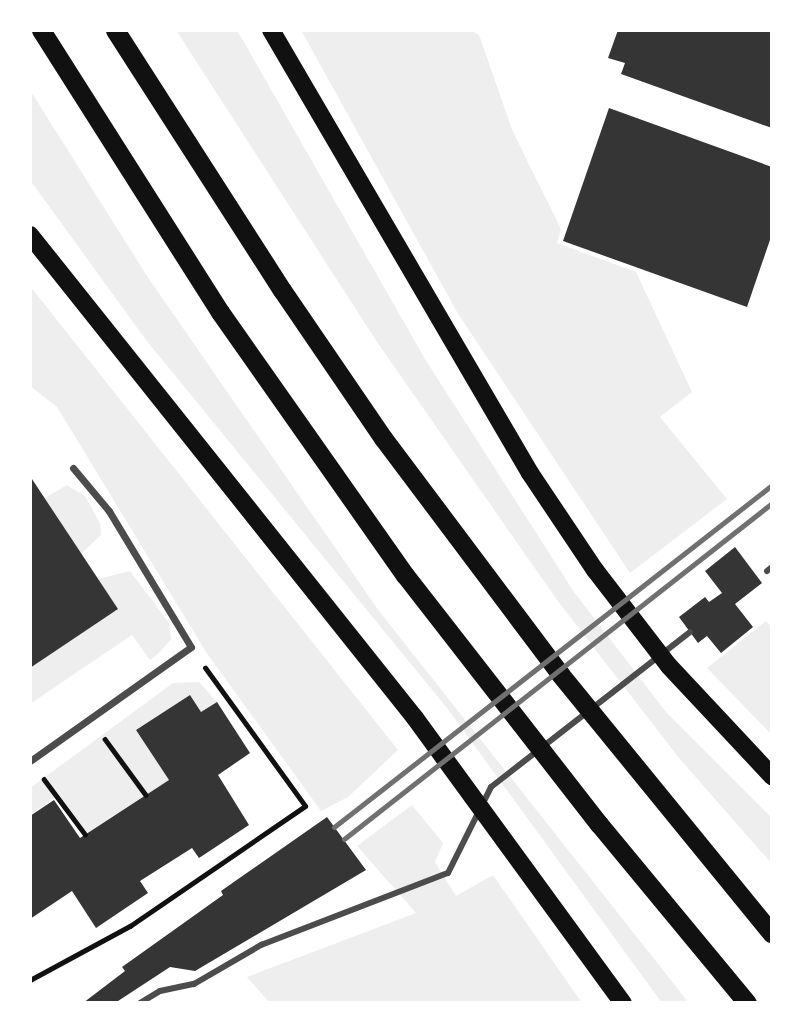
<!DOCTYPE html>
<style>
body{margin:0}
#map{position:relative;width:802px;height:1033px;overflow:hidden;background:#fff;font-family:"Open Sans",sans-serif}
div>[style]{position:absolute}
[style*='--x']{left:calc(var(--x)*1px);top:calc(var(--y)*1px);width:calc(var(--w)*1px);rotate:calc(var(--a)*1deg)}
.green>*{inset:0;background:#eee}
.building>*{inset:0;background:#353535}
.path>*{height:4.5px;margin:-2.25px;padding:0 2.25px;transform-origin:2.25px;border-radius:2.25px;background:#111}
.pedestrian>*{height:6px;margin:-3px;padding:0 3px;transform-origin:3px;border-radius:3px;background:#4c4c4c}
.minor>*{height:7px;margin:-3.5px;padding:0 3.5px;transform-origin:3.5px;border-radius:3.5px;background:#4c4c4c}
.primary>*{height:18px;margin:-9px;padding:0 9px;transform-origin:9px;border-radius:9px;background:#111}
.trunk>*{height:19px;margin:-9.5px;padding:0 9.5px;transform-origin:9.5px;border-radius:9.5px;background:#111}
.rail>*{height:5px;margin:-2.5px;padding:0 2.5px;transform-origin:2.5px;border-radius:2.5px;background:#707070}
span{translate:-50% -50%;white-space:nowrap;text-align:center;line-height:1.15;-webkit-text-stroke:5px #fff;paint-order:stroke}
.frame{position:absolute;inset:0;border:32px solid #fff;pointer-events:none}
</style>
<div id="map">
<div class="green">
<div style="clip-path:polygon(176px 30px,237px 30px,425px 359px,574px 592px,666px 712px,772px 818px,772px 864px,679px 758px,557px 600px,377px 342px)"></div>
<div style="clip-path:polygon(301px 30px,470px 30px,479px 35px,513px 132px,561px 229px,557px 243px,636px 272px,692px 392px,660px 417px,727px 499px,630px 573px,457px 312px)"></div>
<div style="clip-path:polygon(30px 90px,147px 276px,379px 611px,689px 1003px,662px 1003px,447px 708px,146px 340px,30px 180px)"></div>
<div style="clip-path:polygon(30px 286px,398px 750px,348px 797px,321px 811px,206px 652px,57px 407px,30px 386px)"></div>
<div style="clip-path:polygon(67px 485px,85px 496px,100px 523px,101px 535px,81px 554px,45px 498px)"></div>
<div style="clip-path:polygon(130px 571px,169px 623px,171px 639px,160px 652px,150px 660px,132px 635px,30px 704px,30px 668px,117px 610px,98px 579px)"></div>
<div style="clip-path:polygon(766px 621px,772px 628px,772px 735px,707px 668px)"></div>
<div style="clip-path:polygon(199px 682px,217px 702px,201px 712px,190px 695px,136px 730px,169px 780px,85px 834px,57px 796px,30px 815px,30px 788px,173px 683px)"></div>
<div style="clip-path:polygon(412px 805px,443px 843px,435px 862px,456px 896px,493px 875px,582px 1003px,270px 1003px,247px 977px,416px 913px,357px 846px)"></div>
</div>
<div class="building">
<div style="clip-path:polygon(618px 30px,772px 30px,772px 128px,621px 74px,625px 63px,608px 58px)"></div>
<div style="clip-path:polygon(609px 108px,772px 167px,772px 234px,747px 307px,563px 241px)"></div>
<div style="clip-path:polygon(30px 476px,118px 609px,30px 668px)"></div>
<div style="clip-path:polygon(735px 547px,762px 583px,735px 604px,753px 627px,721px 653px,707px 636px,698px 643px,679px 617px,705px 597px,709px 602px,722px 593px,705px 571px)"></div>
<div style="clip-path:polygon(190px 695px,201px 712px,217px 702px,250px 753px,218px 775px,249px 825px,199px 858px,192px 848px,140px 881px,148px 893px,96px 928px,72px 891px,30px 919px,30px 816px,54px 800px,80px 838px,169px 780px,136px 730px)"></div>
<div style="clip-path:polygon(327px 817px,366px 870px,195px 971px,170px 967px,115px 1003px,83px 1003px,125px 971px,122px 967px,223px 895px,221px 891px)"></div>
</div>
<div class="path">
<div style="--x:105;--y:739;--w:69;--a:53.8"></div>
<div style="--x:44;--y:779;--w:69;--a:53.3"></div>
<div style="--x:30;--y:980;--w:114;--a:-28.4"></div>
<div style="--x:130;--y:926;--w:212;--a:-34.4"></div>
<div style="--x:305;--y:806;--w:170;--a:-125.9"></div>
</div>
<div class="pedestrian">
<div style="--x:767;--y:571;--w:6;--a:-39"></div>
<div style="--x:140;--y:1003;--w:23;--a:-31"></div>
<div style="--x:160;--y:991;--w:35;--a:-12"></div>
<div style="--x:194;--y:984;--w:78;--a:-30.2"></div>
<div style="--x:261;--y:945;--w:200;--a:-21.1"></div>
<div style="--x:448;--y:873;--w:96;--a:-63.4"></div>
<div style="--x:491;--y:787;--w:252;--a:-37.9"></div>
</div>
<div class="minor">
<div style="--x:30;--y:761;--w:197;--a:-35.3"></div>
<div style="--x:191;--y:647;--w:159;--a:-121.1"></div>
<div style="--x:109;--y:511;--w:56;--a:-129.9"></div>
</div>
<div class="primary">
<div style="--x:271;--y:30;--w:513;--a:59.69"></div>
<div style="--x:530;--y:473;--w:117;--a:56.2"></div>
<div style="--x:595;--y:570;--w:121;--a:52.4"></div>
<div style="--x:669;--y:666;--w:151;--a:46.9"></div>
<div style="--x:30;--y:235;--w:618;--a:51.44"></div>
<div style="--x:415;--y:718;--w:353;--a:53.9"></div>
</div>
<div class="trunk">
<div style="--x:41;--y:30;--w:334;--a:57.6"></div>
<div style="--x:220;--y:312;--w:322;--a:54.9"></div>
<div style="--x:405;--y:575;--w:316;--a:52.1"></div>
<div style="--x:599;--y:824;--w:232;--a:50.4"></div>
<div style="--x:115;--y:30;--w:309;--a:57.3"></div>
<div style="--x:282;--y:290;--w:179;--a:55.7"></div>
<div style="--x:383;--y:438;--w:295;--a:53.1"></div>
<div style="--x:560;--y:674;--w:335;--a:50.8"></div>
</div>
<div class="rail">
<div style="--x:334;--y:827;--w:556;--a:-37.98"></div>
<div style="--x:344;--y:839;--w:544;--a:-38.13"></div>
</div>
<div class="frame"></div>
</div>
